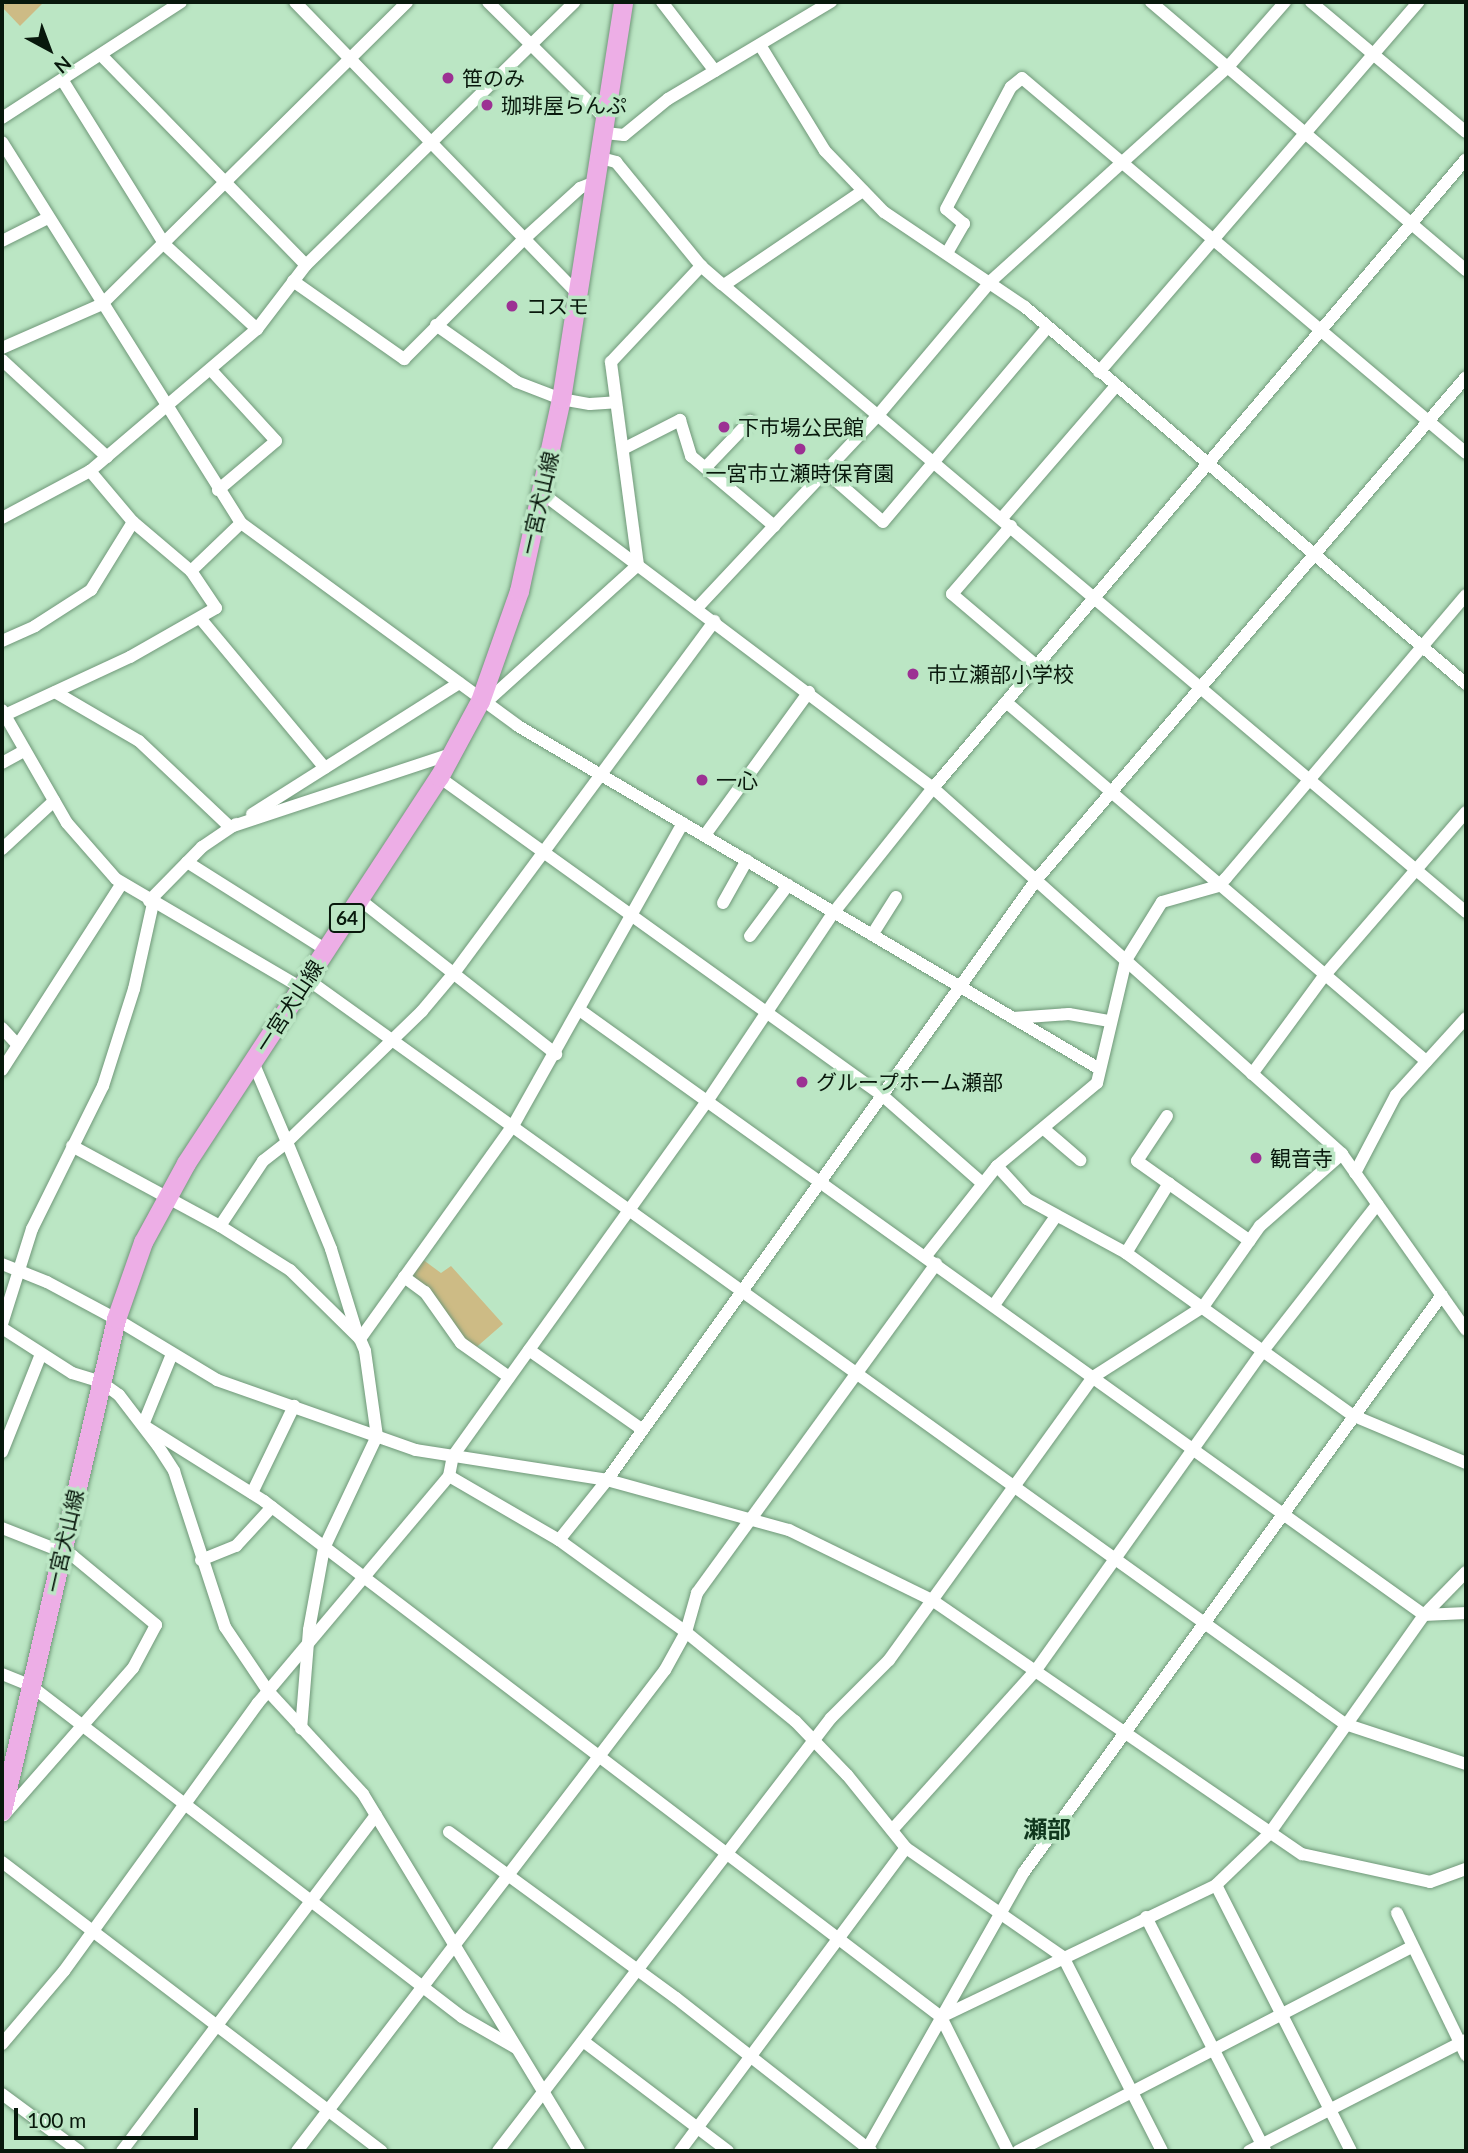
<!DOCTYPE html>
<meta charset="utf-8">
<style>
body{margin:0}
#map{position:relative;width:1468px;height:2153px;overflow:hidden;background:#bbe6c4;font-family:Lato,"Noto Sans JP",sans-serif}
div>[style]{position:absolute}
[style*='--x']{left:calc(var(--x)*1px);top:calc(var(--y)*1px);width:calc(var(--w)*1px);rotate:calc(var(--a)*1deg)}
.green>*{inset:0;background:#cdbb85}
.roads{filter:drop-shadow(0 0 2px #709879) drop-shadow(0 0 2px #709879)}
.street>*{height:12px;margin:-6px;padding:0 6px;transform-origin:6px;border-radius:6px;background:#fff}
.primary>*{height:19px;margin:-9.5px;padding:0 9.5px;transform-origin:9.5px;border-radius:9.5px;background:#edaee6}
.dots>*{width:19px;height:19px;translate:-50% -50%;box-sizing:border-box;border:4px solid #bbe6c4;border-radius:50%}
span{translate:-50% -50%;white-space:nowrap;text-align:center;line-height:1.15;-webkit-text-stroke:7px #bbe6c4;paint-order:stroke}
.shield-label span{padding:2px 5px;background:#bbe6c4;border:2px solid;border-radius:5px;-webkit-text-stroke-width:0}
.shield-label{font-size:19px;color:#08180c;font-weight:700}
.poi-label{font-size:21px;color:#08180c}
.left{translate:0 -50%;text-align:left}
.street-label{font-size:21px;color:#08180c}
.quarter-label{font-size:24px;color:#10371d;font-weight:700}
.frame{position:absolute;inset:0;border:4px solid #08180c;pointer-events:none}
.north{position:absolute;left:14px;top:14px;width:70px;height:70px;-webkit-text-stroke:5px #bbe6c4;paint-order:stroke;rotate:139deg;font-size:19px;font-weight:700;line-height:28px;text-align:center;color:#08180c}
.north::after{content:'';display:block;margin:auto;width:24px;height:32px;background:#08180c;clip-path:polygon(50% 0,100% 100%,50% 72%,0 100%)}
.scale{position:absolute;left:14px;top:2108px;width:184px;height:32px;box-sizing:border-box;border:4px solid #08180c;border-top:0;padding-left:9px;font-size:21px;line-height:24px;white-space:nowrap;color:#08180c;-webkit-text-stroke:5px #bbe6c4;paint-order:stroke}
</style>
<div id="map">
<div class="green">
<div style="clip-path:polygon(7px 2px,44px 2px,20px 26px,2px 7px)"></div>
<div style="clip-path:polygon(422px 1259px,441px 1273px,451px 1266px,503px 1324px,472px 1351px,410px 1275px)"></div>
</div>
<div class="roads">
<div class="street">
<div style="--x:295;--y:2;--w:407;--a:45.9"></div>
<div style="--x:488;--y:2;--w:168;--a:44.8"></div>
<div style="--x:662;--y:2;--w:87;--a:52.5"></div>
<div style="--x:1151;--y:2;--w:414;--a:40.4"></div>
<div style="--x:1311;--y:2;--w:202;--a:40"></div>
<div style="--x:760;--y:45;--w:124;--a:58.5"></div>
<div style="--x:825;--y:151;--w:85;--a:46"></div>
<div style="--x:884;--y:212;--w:170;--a:34"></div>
<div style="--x:1025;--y:307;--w:580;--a:40.53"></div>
<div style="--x:101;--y:55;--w:293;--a:45.7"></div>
<div style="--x:63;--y:81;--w:193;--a:58.1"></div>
<div style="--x:165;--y:245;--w:125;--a:42.4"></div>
<div style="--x:2;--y:118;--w:213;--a:-32.9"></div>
<div style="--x:605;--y:133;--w:19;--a:6"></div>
<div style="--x:624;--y:135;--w:57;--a:-39.3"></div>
<div style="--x:668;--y:99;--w:190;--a:-30.8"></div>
<div style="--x:2;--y:142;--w:450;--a:57.9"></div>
<div style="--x:241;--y:523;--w:343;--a:36.2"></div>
<div style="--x:518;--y:726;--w:673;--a:30.53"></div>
<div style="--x:601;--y:158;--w:16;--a:15"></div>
<div style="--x:616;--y:162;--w:134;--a:50.7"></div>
<div style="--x:701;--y:266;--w:28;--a:41"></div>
<div style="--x:722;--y:284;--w:974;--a:40.17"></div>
<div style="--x:2;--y:241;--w:51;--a:-26.6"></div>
<div style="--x:947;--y:253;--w:34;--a:-60"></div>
<div style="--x:964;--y:224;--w:23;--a:-140"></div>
<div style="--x:946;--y:209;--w:138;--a:-62"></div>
<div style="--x:1011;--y:87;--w:14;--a:-39"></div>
<div style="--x:1022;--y:78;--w:581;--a:40.18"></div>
<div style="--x:293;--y:281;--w:136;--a:35.1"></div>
<div style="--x:404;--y:359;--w:170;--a:-45"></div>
<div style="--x:524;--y:239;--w:76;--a:-42.3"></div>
<div style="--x:580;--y:188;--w:18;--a:-22"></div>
<div style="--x:724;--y:285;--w:168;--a:-34.1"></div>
<div style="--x:436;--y:325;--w:99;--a:35.1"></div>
<div style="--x:517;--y:382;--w:47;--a:21.1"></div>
<div style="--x:561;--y:399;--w:29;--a:10"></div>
<div style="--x:590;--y:404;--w:26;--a:-4"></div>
<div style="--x:2;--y:348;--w:109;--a:-23.7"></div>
<div style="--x:102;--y:304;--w:429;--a:-44.7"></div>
<div style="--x:2;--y:360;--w:143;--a:42.7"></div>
<div style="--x:211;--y:370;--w:96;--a:47.5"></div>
<div style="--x:276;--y:441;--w:76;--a:139.8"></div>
<div style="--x:1099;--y:372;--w:489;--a:-49.2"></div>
<div style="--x:625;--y:448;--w:62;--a:-27"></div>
<div style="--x:680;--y:420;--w:38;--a:73"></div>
<div style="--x:691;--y:456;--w:109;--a:40.1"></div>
<div style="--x:706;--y:467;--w:64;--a:-46.3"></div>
<div style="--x:825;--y:471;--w:77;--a:41.3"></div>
<div style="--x:883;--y:522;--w:255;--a:-49.8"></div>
<div style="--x:543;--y:494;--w:488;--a:37"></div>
<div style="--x:933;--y:788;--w:549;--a:41.82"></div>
<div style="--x:1342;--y:1154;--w:215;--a:54.8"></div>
<div style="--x:2;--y:518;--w:100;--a:-28.1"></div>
<div style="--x:90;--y:471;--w:219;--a:-40.4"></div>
<div style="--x:257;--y:329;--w:81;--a:-52.6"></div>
<div style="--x:306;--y:265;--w:376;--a:-44.4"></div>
<div style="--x:1002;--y:518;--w:173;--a:-49.2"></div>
<div style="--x:1011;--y:526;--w:90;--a:130.9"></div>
<div style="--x:952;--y:594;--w:111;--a:40.3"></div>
<div style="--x:191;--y:571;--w:69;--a:-43.8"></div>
<div style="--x:697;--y:608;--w:266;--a:-46.8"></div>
<div style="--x:879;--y:414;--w:174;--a:-49.9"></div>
<div style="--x:991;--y:281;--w:318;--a:-42.1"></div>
<div style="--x:1227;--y:68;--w:88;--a:-48.7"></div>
<div style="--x:200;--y:618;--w:195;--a:50.2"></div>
<div style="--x:2;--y:641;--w:36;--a:-24"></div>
<div style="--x:35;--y:626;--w:67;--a:-32.7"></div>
<div style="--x:91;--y:590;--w:80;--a:-58.3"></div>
<div style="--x:55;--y:692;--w:97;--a:30.3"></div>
<div style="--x:139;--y:741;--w:125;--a:43.4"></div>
<div style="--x:230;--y:827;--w:233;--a:-18.3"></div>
<div style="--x:1006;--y:702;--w:553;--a:40.52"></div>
<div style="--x:484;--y:704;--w:207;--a:-42.1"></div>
<div style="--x:638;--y:565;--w:205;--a:-97.6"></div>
<div style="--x:611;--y:362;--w:132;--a:-46.8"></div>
<div style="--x:2;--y:710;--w:130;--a:60.1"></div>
<div style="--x:67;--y:823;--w:74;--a:48.8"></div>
<div style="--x:116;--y:879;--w:216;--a:30.4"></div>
<div style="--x:5;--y:715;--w:138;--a:-24.9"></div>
<div style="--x:130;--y:657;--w:99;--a:-29.7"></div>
<div style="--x:216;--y:608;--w:45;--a:-124"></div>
<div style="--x:191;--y:571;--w:76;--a:-139.8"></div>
<div style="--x:133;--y:522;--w:67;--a:-130.1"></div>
<div style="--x:2;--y:763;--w:26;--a:-29"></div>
<div style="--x:439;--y:777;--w:547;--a:35.7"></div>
<div style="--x:883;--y:1096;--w:132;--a:41.3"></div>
<div style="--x:252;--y:814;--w:245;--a:-32.3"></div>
<div style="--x:705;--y:835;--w:177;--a:-54"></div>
<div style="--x:2;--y:849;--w:71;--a:-42.7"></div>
<div style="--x:187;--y:862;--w:165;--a:32.3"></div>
<div style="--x:359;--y:899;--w:251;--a:38.2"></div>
<div style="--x:149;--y:901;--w:76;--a:-45.5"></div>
<div style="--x:202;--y:847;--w:41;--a:-34.1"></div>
<div style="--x:723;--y:903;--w:49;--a:-60.8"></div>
<div style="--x:872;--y:935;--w:45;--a:-57.7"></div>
<div style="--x:750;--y:936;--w:64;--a:-53.3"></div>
<div style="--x:307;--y:979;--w:1278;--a:35.67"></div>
<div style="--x:1345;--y:1724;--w:127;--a:18.3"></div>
<div style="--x:581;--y:1011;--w:1037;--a:35.62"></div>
<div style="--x:1424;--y:1615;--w:42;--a:-2.7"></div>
<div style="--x:1013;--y:1018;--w:56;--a:-4.1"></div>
<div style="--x:1069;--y:1014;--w:40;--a:10"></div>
<div style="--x:2;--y:1028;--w:23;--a:47"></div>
<div style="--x:253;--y:1062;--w:87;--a:67"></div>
<div style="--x:287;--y:1142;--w:188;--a:-44.1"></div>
<div style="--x:422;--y:1011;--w:50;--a:-49.9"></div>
<div style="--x:454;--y:973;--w:438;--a:-53.5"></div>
<div style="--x:2;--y:1070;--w:222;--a:-57.3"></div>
<div style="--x:1252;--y:1074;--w:122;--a:-53.7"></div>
<div style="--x:1324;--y:976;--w:217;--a:-49.1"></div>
<div style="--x:1167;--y:1116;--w:54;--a:123.7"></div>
<div style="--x:1137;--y:1161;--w:138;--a:35.3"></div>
<div style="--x:1044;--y:1129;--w:48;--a:40.7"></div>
<div style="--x:72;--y:1146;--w:168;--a:28.4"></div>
<div style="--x:220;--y:1226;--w:83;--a:32.2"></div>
<div style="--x:290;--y:1270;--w:98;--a:44.6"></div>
<div style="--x:360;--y:1339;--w:13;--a:67"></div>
<div style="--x:365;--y:1351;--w:86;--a:82"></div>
<div style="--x:377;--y:1436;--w:124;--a:115.3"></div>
<div style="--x:324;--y:1548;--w:83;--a:100.4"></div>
<div style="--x:309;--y:1630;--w:99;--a:94.6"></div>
<div style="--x:997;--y:1166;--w:45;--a:47.7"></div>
<div style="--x:1027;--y:1199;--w:113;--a:28.6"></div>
<div style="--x:1126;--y:1253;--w:278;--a:35.6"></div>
<div style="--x:1352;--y:1415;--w:124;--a:22.8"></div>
<div style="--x:1355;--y:1173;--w:88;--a:-62.3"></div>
<div style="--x:1396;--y:1095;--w:104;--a:-47.7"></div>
<div style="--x:220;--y:1226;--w:78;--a:-56.5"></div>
<div style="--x:263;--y:1161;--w:31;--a:-38"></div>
<div style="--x:287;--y:1142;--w:116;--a:67.6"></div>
<div style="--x:331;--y:1249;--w:91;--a:72.8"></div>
<div style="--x:1126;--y:1253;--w:82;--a:-58.4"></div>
<div style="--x:925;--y:1257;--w:116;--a:-51.6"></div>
<div style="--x:997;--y:1166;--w:130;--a:-39.7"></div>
<div style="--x:1097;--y:1083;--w:126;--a:-76.7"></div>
<div style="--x:1126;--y:960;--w:68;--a:-58.2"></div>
<div style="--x:1162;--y:902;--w:58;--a:-15.9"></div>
<div style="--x:1218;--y:886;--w:11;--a:-45"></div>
<div style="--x:1226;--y:878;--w:371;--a:-49.7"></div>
<div style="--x:2;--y:1264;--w:48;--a:21.8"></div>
<div style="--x:47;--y:1282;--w:78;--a:28.2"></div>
<div style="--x:116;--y:1319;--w:118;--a:31.1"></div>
<div style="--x:217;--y:1380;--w:211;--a:19.4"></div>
<div style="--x:416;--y:1450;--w:193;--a:8.9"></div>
<div style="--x:607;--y:1480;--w:189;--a:15.4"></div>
<div style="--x:789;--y:1530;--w:159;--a:26.1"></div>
<div style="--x:932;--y:1600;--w:449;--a:34.5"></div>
<div style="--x:1302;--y:1854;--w:131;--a:12.3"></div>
<div style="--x:1430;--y:1882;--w:38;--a:-20"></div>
<div style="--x:404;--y:1277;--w:26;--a:36"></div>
<div style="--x:425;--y:1292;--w:62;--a:54.8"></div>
<div style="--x:461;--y:1343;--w:59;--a:35.3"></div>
<div style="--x:994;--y:1305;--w:108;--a:-55.1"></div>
<div style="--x:2;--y:1324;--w:100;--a:-72.5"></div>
<div style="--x:32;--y:1229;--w:160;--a:-63.6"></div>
<div style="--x:103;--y:1086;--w:102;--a:-72.3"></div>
<div style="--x:134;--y:989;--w:88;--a:-77.5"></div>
<div style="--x:2;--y:1328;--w:83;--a:32.7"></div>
<div style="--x:72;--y:1373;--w:30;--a:17"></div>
<div style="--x:101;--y:1382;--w:22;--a:36"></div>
<div style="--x:119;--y:1395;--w:64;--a:52.6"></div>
<div style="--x:158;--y:1446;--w:30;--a:57"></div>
<div style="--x:174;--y:1471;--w:164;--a:71.9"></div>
<div style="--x:225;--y:1627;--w:77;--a:56.1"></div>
<div style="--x:268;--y:1691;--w:140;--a:47.3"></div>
<div style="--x:363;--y:1794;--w:417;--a:58.8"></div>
<div style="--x:360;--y:1339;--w:264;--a:-54.4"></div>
<div style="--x:514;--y:1124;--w:345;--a:-60.7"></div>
<div style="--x:529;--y:1350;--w:139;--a:35.1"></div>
<div style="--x:172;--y:1354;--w:77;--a:112.2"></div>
<div style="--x:143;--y:1425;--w:143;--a:32.1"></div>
<div style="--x:264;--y:1501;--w:851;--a:37.31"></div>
<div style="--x:941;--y:2017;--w:150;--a:63.4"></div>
<div style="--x:2;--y:1452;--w:105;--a:-68.3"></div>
<div style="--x:252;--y:1493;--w:97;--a:-64.2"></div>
<div style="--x:2;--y:1528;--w:76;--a:21.5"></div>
<div style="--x:73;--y:1556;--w:108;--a:39.7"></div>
<div style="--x:156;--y:1625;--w:49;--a:118.1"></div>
<div style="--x:133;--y:1668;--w:196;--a:131.3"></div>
<div style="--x:559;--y:1540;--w:77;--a:-51.3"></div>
<div style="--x:607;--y:1480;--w:739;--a:-54.42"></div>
<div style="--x:1037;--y:879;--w:660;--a:-49.48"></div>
<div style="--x:201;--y:1560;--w:38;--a:-22"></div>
<div style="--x:236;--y:1546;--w:53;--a:-47.3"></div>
<div style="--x:2;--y:1674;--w:31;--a:22"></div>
<div style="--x:31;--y:1686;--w:543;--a:37.52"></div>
<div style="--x:462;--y:2017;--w:62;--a:29.9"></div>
<div style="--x:892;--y:1830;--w:215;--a:-48"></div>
<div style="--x:1036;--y:1670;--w:390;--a:-54.6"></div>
<div style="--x:1262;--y:1352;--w:187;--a:-52"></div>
<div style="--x:449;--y:1832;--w:281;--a:36.2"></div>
<div style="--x:676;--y:1998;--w:248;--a:38.1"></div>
<div style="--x:2;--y:1862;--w:477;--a:37.3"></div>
<div style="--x:1216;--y:1885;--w:298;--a:63.1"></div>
<div style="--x:1397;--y:1913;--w:158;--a:64.1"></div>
<div style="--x:1146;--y:1917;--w:263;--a:63"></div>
<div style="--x:941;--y:2017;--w:305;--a:-25.6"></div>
<div style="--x:1216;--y:1885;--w:74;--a:-43.9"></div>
<div style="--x:1269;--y:1834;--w:268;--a:-54.7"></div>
<div style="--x:1424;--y:1615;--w:60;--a:-45.7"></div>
<div style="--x:583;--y:2041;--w:182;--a:37.2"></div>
<div style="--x:2;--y:2044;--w:96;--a:-49.7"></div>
<div style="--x:64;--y:1971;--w:331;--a:-54.1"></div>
<div style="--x:258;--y:1703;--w:297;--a:-49.9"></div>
<div style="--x:2;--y:2094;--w:96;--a:36.5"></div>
<div style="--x:122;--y:2151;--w:421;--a:-52.9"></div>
<div style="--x:297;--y:2151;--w:606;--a:-52.58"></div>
<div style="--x:665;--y:1670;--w:43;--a:-61.1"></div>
<div style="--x:686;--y:1632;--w:41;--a:-74.2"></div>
<div style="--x:697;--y:1593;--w:407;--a:-54"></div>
<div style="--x:498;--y:2151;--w:546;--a:-52.44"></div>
<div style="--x:831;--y:1718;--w:82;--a:-45"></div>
<div style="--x:889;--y:1660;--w:349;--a:-54.2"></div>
<div style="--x:1093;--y:1377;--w:130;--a:-32.5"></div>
<div style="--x:1203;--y:1307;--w:99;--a:-54.9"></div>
<div style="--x:1260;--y:1226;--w:109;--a:-41.3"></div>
<div style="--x:680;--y:2151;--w:378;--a:-53.3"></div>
<div style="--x:866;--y:2151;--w:321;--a:-60.5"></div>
<div style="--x:1024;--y:1872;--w:712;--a:-54.08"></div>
<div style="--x:1018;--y:2151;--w:444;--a:-27.4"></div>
<div style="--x:1162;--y:2151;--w:218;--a:-117"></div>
<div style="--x:1063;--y:1957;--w:191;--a:-145.2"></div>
<div style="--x:906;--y:1848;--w:94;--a:-128.9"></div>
<div style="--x:847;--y:1775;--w:75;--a:-133.9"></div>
<div style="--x:795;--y:1721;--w:141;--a:-140.8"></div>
<div style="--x:686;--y:1632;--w:157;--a:-144.1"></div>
<div style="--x:559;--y:1540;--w:127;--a:-149.8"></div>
<div style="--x:449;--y:1476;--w:20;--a:-79"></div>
<div style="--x:453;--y:1456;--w:438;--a:-54.4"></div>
<div style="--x:708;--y:1100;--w:226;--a:-56.2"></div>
<div style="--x:834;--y:912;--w:159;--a:-51.4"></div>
<div style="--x:933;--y:788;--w:824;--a:-49.72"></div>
<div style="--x:1249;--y:2151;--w:244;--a:-27.1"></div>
</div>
<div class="primary">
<div style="--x:2;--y:1811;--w:505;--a:-76.95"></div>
<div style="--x:116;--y:1319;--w:82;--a:-70.7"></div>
<div style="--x:143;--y:1242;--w:90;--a:-61.4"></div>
<div style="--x:186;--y:1163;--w:462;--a:-56.8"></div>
<div style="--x:439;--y:777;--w:86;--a:-61.7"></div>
<div style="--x:480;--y:701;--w:117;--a:-70.5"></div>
<div style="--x:519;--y:591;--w:197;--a:-77.7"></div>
<div style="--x:561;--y:399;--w:402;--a:-81.1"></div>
</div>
</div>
<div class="dots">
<div style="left:448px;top:78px;background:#9c3193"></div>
<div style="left:487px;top:105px;background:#9c3193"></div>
<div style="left:512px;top:306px;background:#9c3193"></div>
<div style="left:724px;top:427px;background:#9c3193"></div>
<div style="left:800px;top:449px;background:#9c3193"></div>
<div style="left:913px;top:674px;background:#9c3193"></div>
<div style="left:702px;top:780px;background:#9c3193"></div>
<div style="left:802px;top:1082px;background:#9c3193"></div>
<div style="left:1256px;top:1158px;background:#9c3193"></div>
</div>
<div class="shield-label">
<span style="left:347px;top:918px">64</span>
</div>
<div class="poi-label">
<span class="left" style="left:462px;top:78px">笹のみ</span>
<span class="left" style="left:501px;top:105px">珈琲屋らんぷ</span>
<span class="left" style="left:526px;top:306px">コスモ</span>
<span class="left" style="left:738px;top:427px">下市場公民館</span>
<span style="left:800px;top:473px">一宮市立瀬時保育園</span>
<span class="left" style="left:927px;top:674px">市立瀬部小学校</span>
<span class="left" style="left:716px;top:780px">一心</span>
<span class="left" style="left:816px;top:1082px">グループホーム瀬部</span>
<span class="left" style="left:1270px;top:1158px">観音寺</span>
</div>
<div class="street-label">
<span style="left:539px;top:503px;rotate:-77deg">一宮犬山線</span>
<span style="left:289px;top:1006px;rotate:-57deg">一宮犬山線</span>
<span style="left:64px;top:1541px;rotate:-77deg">一宮犬山線</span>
</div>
<div class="quarter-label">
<span style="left:1047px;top:1829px">瀬部</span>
</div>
<div class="frame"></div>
<div class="north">N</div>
<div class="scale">100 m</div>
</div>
